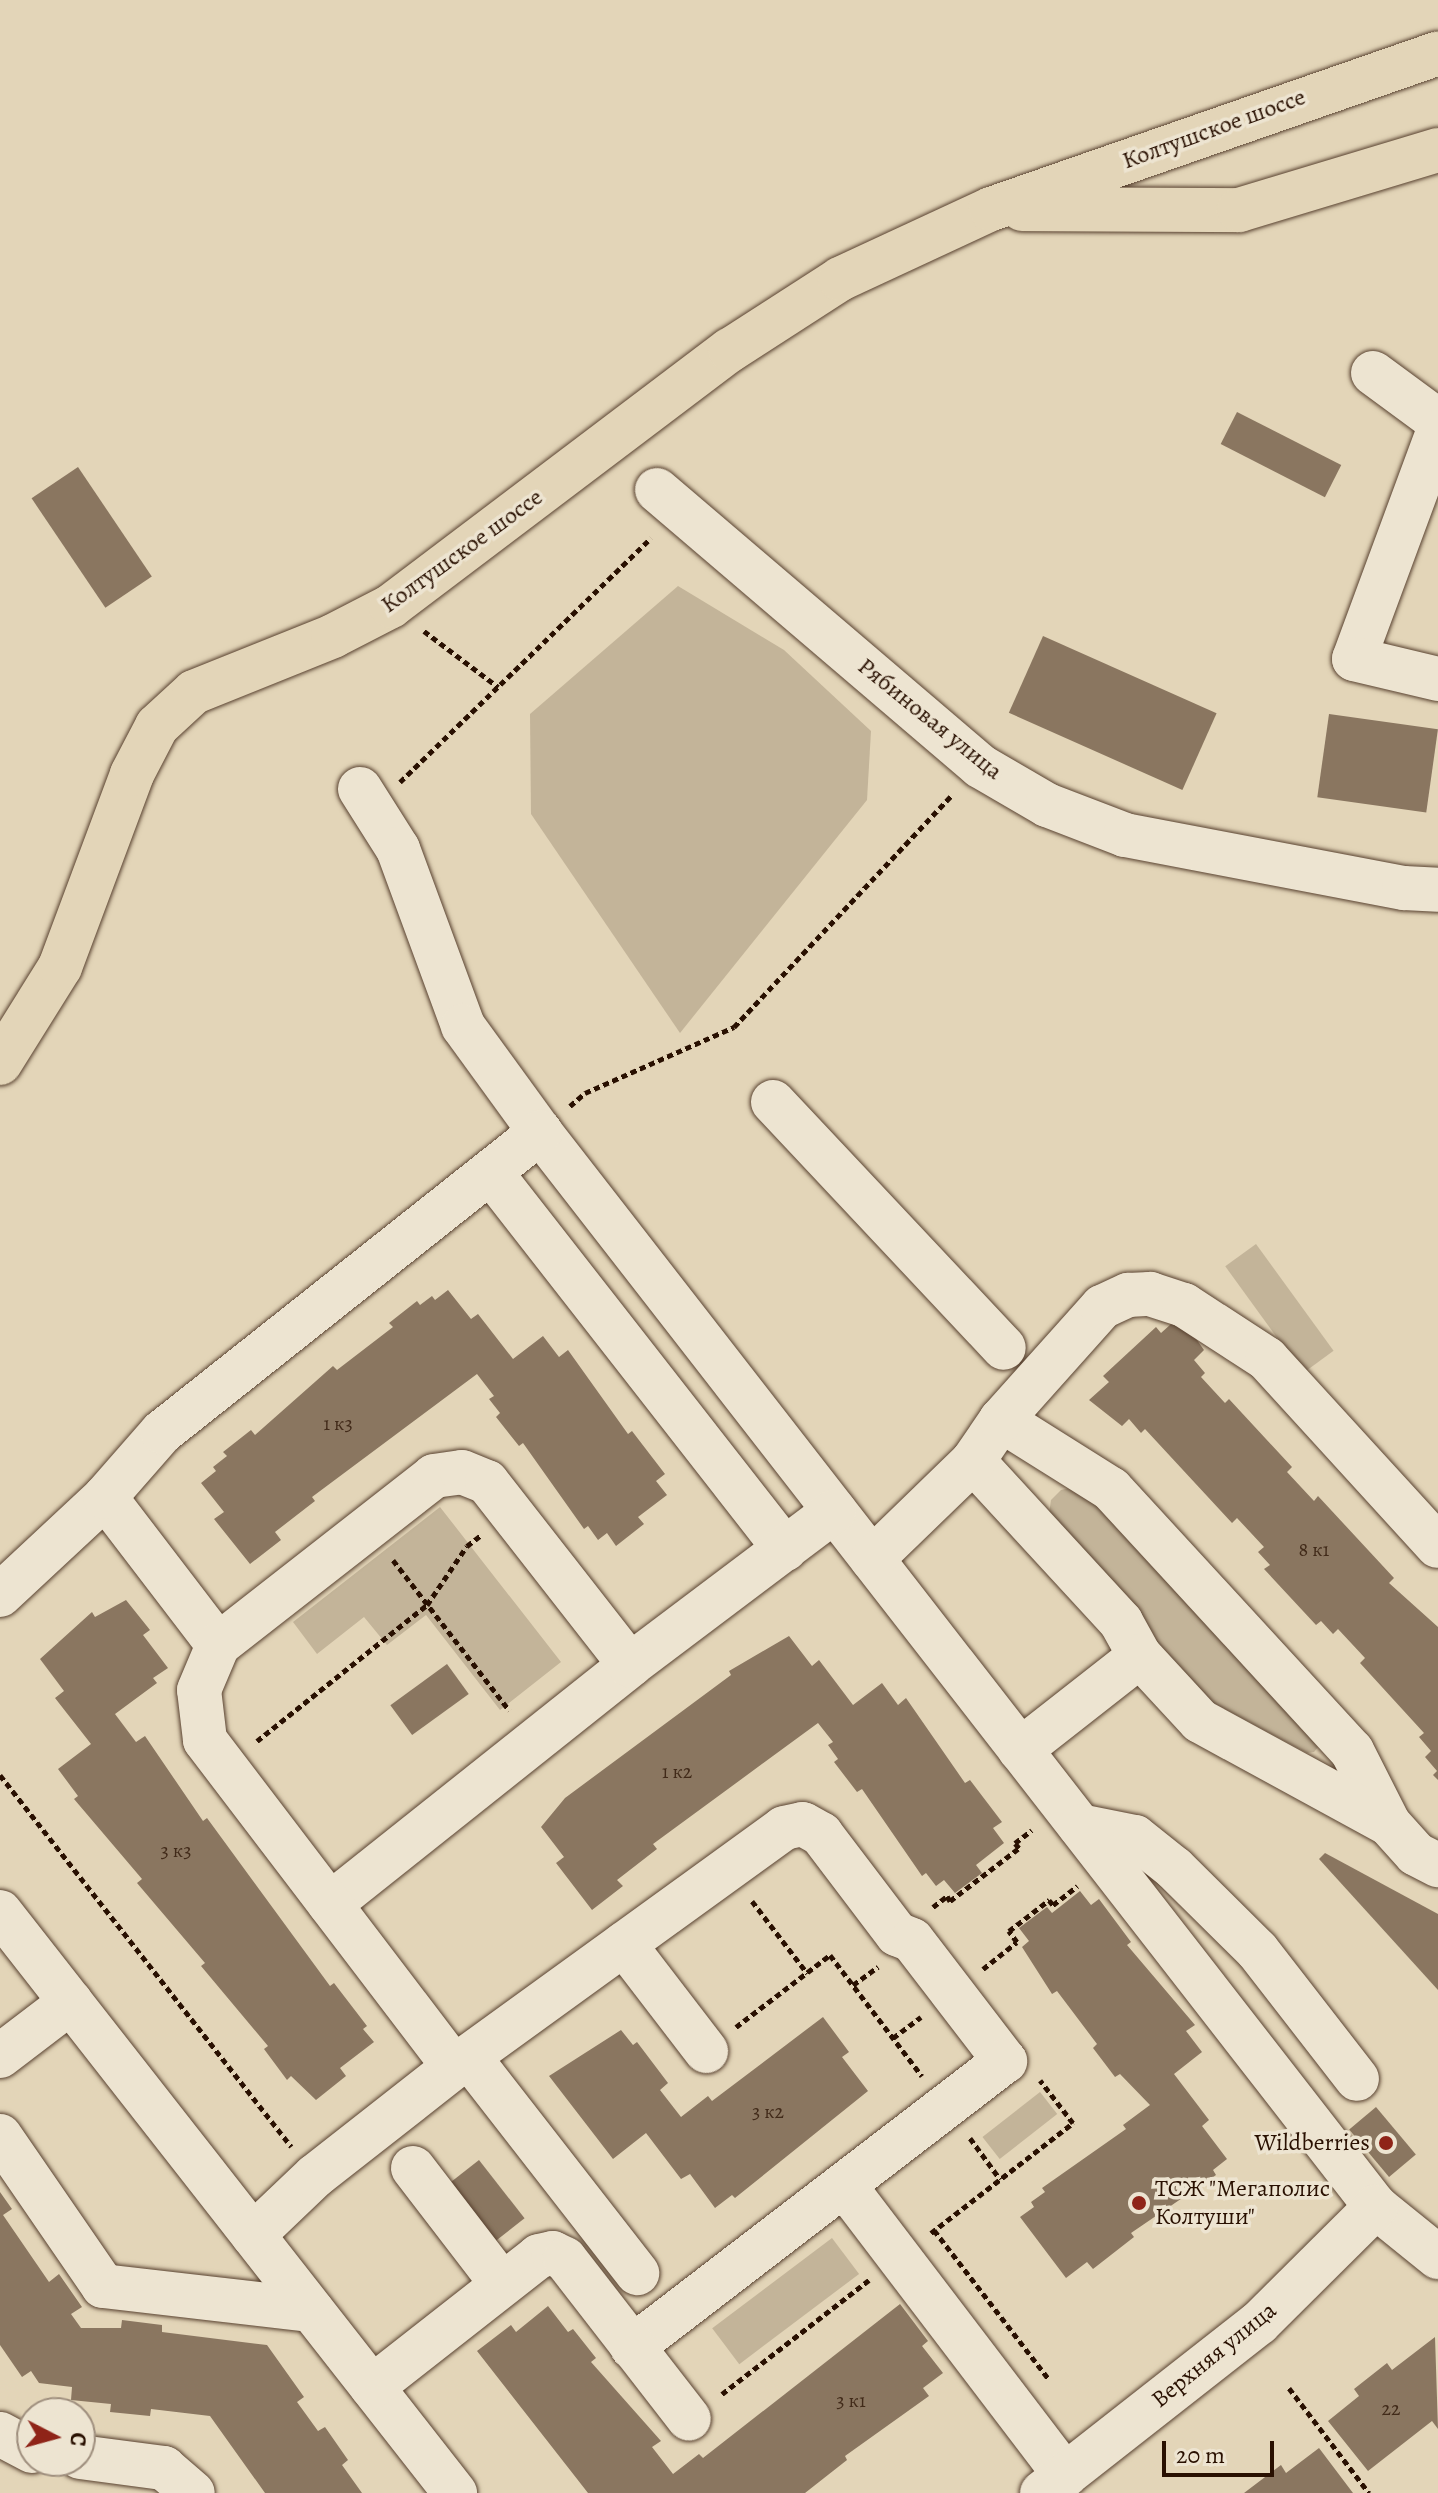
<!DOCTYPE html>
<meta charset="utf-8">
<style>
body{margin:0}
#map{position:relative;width:1438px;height:2493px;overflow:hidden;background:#e3d5b8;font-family:Alegreya,serif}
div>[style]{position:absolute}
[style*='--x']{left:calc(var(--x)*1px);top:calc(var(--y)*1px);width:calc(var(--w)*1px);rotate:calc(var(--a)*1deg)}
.green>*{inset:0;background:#c3b499;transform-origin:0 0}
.building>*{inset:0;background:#8a7660;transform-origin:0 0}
.path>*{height:5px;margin-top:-2.5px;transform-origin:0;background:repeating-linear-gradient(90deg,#291001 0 6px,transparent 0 10px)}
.roads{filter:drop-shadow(0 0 2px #58412f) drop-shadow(0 0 2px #58412f)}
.minor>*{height:44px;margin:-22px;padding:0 22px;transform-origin:22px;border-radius:22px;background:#ede4d1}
.major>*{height:44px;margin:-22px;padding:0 22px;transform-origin:22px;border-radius:22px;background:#e3d5b8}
.dots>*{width:22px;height:22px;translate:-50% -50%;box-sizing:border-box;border:4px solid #ede4d1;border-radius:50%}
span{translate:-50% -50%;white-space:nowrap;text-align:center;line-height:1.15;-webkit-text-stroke:7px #ede4d1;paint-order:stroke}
.number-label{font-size:20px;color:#412a19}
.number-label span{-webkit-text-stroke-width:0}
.street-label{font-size:24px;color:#291001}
.poi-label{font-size:24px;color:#291001}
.right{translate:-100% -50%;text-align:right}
.left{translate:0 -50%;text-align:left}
.north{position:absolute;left:16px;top:2397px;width:80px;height:80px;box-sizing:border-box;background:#ede4d1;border:2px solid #9f8f7e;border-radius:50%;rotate:96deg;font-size:22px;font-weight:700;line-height:32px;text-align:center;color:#291001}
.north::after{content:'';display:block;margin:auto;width:28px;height:36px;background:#8f2418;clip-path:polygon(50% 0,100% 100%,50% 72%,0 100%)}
.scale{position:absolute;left:1162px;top:2441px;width:112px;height:36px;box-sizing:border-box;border:4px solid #291001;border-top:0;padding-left:10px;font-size:24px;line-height:28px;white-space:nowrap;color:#291001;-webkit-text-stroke:6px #ede4d1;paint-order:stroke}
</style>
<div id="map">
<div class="green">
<div style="clip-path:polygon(678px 586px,784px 650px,871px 731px,867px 800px,680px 1033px,531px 814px,530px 714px)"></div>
<div style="left:1256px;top:1244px;width:132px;height:38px;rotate:54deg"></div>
<div style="clip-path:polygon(1074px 1487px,1101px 1504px,1318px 1747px,1314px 1752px,1307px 1753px,1210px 1701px,1155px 1640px,1049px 1514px,1051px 1500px,1061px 1490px)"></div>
<div style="clip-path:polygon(440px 1507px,561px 1662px,500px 1710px,426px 1615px,387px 1645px,364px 1617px,317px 1654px,293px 1622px)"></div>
<div style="left:1040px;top:2092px;width:28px;height:73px;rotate:52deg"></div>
<div style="left:832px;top:2238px;width:45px;height:150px;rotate:53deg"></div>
</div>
<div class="building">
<div style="left:1237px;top:412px;width:117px;height:36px;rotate:27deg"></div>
<div style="left:78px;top:467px;width:132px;height:56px;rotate:56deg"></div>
<div style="left:1043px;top:636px;width:190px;height:84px;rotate:24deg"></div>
<div style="left:1329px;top:714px;width:110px;height:84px;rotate:8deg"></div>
<div style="clip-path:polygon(448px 1290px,471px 1319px,478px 1314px,513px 1359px,543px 1336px,559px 1357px,568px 1350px,628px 1434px,632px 1431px,665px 1474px,656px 1481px,667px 1495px,638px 1517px,644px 1524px,616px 1546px,607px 1533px,598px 1540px,588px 1526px,584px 1529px,523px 1443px,519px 1446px,496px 1417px,500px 1413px,489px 1399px,494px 1396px,477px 1374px,312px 1497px,315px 1501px,275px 1532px,281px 1540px,250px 1564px,214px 1519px,224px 1512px,201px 1483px,216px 1471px,213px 1467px,227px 1456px,223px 1452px,251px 1430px,255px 1435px,333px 1366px,337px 1370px,393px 1327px,389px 1323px,417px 1301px,420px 1305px,432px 1296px,435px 1300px)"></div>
<div style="clip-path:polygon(1180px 1316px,1204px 1350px,1194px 1360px,1205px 1373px,1201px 1377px,1225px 1403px,1229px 1399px,1292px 1467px,1287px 1472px,1314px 1501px,1318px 1496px,1394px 1578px,1389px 1583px,1438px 1627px,1438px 1780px,1433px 1775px,1437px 1771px,1425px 1757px,1431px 1751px,1419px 1737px,1424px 1733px,1360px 1663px,1365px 1658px,1338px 1629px,1333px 1634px,1321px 1621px,1316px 1625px,1264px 1569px,1270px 1565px,1258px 1552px,1264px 1547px,1237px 1518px,1232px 1523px,1145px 1429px,1141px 1433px,1129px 1419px,1122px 1426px,1089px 1400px,1109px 1382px,1103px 1376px,1156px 1327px,1161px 1333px)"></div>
<div style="clip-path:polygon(126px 1600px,150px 1630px,143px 1635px,168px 1668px,153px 1678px,157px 1683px,115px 1714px,136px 1742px,145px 1736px,203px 1821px,207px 1818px,330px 1986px,334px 1983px,367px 2026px,363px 2029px,374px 2042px,340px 2068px,346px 2076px,316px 2100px,291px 2076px,287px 2080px,264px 2049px,268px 2046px,201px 1966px,205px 1963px,137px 1883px,142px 1879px,74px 1799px,78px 1796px,58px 1769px,91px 1744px,55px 1698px,64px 1691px,40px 1659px,92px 1612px,95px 1617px)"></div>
<div style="clip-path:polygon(789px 1636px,812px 1666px,819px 1660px,853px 1705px,882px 1683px,898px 1705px,906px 1698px,965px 1783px,970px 1780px,1002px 1822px,993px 1828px,1004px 1843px,976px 1865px,982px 1873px,955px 1893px,944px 1880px,936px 1886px,926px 1873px,922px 1876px,862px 1789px,857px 1792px,834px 1762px,838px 1759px,828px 1745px,833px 1742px,818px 1723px,653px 1844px,657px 1849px,617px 1880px,623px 1886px,592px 1910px,556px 1863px,564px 1857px,541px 1827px,565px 1798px,731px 1675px,729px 1671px)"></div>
<div style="left:447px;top:1664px;width:37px;height:70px;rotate:54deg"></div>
<div style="clip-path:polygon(1325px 1853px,1438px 1914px,1438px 1990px,1319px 1859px)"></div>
<div style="clip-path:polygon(1080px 1891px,1091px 1905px,1099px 1899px,1131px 1942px,1127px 1945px,1195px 2025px,1186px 2031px,1202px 2052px,1174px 2074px,1209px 2120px,1202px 2126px,1227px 2159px,1213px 2170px,1216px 2175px,1131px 2233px,1134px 2237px,1093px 2269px,1087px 2262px,1066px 2278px,1020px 2217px,1034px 2207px,1031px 2202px,1045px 2192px,1042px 2188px,1126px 2129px,1123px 2125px,1150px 2105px,1120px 2074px,1115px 2077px,1093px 2048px,1097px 2044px,1057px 1991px,1052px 1994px,1022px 1947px,1029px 1941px,1019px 1928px,1047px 1907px,1052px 1913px)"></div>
<div style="clip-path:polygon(823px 2017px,849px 2052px,842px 2057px,868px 2091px,735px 2198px,732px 2195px,715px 2208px,690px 2174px,681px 2179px,646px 2133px,613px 2159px,549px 2076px,621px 2030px,633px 2045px,637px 2042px,668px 2083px,660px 2090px,681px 2117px,708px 2096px,712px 2101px)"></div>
<div style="left:1376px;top:2107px;width:62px;height:35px;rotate:50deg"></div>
<div style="left:479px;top:2160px;width:74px;height:36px;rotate:52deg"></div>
<div style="clip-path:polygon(0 2192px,12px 2209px,3px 2215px,49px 2282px,59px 2274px,82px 2307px,71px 2314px,81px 2328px,121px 2328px,122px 2320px,162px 2325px,162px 2332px,267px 2345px,304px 2397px,297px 2402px,318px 2431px,325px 2427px,348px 2460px,342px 2465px,362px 2493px,265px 2493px,210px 2416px,151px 2409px,150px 2416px,110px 2412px,111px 2404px,71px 2400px,72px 2387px,39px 2383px,31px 2371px,22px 2377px,0 2345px)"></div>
<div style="clip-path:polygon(900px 2304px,928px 2341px,922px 2346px,943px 2373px,923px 2388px,929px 2396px,845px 2456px,847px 2460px,805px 2493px,588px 2493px,477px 2351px,511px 2325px,516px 2332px,548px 2306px,568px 2332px,573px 2329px,596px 2358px,591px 2362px,661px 2441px,652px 2447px,673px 2474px,699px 2454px,703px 2458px)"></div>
<div style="clip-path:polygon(1435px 2337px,1438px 2429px,1432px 2421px,1368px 2471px,1328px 2421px,1359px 2396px,1354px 2389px,1387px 2363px,1392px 2370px)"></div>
<div style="clip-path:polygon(1319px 2448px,1353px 2493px,1244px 2493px,1281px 2465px,1286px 2473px)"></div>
</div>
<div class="path">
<div style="--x:424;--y:631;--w:93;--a:37.1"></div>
<div style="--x:400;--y:782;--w:350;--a:-44.2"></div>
<div style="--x:570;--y:1106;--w:20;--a:-41"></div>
<div style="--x:585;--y:1093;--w:163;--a:-23.9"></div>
<div style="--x:734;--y:1027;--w:318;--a:-46.8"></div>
<div style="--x:393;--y:1560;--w:190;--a:52.3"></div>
<div style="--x:257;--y:1741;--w:218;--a:-38.7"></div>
<div style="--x:427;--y:1605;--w:71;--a:-55.9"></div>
<div style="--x:467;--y:1546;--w:18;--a:-38"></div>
<div style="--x:0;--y:1775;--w:472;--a:51.9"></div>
<div style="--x:752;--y:1901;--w:91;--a:52.6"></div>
<div style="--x:933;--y:1907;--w:18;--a:-38"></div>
<div style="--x:947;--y:1896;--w:6;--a:59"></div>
<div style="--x:950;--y:1901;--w:87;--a:-37.5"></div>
<div style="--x:1019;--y:1848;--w:6;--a:-129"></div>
<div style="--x:1015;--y:1843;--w:21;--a:-37"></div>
<div style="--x:983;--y:1969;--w:43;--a:-38.5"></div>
<div style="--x:1017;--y:1942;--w:14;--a:-126"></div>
<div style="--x:1009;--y:1931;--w:51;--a:-37.8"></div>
<div style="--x:1049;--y:1900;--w:6;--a:51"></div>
<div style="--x:1053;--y:1905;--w:31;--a:-38"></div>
<div style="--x:853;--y:1985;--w:31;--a:-36"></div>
<div style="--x:736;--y:2027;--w:118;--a:-37.5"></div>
<div style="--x:830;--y:1955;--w:152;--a:52.8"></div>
<div style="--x:893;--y:2038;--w:35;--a:-37"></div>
<div style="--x:970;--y:2138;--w:51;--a:53.8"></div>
<div style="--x:934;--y:2230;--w:187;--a:52.4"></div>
<div style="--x:931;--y:2233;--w:180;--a:-37.8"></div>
<div style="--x:1073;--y:2123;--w:54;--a:-127.5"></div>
<div style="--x:1289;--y:2388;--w:132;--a:52.7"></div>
<div style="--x:722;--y:2394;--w:186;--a:-37.8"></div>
</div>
<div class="roads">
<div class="minor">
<div style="--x:1373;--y:373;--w:81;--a:36.4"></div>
<div style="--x:1438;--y:432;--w:242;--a:110.3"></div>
<div style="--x:1354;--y:659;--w:86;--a:13.4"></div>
<div style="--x:657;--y:490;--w:425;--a:40.5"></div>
<div style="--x:980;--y:766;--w:78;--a:30.2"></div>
<div style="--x:1047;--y:805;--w:84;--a:21"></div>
<div style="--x:1125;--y:835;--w:284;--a:10.8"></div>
<div style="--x:1404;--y:888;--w:34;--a:3"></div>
<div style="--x:360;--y:789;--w:71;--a:57.7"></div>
<div style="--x:398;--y:849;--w:189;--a:69.8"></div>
<div style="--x:463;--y:1026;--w:131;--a:54"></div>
<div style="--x:540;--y:1132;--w:1362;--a:52.13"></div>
<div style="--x:1376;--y:2207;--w:80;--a:38.9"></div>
<div style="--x:773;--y:1102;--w:337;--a:46.8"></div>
<div style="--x:492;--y:1174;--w:476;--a:52"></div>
<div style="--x:1001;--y:1420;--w:130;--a:32.1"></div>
<div style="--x:1111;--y:1489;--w:356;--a:47.4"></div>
<div style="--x:1352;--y:1751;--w:82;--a:63.1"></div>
<div style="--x:973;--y:1461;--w:219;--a:47.4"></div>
<div style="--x:1121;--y:1622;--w:39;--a:61"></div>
<div style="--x:1140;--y:1656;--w:88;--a:47.3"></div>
<div style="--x:1200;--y:1721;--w:215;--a:28.6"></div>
<div style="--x:1389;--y:1824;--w:40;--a:48"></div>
<div style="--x:1416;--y:1854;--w:25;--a:27"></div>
<div style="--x:105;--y:1497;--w:186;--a:52.6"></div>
<div style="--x:872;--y:1559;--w:141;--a:-44.1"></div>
<div style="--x:973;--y:1461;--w:50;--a:-55.7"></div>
<div style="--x:1001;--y:1420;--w:152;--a:-48.2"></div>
<div style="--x:1102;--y:1307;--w:29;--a:-25"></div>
<div style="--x:1128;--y:1295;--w:22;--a:-3"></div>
<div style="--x:1150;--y:1294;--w:36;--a:18"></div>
<div style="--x:1184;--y:1305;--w:99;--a:33"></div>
<div style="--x:1267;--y:1359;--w:253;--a:47.6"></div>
<div style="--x:0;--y:1595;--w:144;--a:-43"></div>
<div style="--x:105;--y:1497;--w:86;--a:-48.8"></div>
<div style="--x:162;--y:1432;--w:483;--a:-38.4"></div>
<div style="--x:1020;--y:1750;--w:152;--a:-38.1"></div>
<div style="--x:1080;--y:1826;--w:56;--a:11.3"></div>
<div style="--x:1135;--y:1837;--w:50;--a:38.5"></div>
<div style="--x:1174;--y:1868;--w:117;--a:44.7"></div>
<div style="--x:1257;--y:1950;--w:163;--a:52.2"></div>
<div style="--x:330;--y:1904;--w:384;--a:-38.5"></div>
<div style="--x:630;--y:1665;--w:256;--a:-37"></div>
<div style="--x:0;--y:1912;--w:738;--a:51.93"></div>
<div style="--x:624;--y:1944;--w:135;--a:52.5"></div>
<div style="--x:0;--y:2056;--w:89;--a:-37.3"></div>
<div style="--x:469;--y:2057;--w:274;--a:52.1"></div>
<div style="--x:454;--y:2067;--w:411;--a:-127.3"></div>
<div style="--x:205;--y:1740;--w:50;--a:-96.8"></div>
<div style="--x:199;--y:1690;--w:49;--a:-67.1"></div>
<div style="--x:218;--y:1645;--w:274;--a:-38"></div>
<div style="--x:434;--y:1476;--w:28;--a:-8"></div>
<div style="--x:462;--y:1472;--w:27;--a:22"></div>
<div style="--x:487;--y:1482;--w:232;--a:52"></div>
<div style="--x:0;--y:2136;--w:182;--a:55.5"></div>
<div style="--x:103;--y:2286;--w:210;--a:6.6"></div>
<div style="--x:413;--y:2168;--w:146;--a:52.5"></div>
<div style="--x:844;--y:2185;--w:365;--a:52.7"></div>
<div style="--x:253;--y:2235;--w:86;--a:-43.6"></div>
<div style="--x:315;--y:2176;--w:177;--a:-38.1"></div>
<div style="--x:454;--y:2067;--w:407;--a:-35.9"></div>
<div style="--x:784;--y:1828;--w:19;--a:-12"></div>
<div style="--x:803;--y:1824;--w:21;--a:29"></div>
<div style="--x:821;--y:1834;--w:126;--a:52.8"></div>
<div style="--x:897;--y:1934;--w:16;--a:22"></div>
<div style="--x:912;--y:1940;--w:153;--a:52.5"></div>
<div style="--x:1005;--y:2061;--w:470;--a:142.5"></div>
<div style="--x:372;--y:2387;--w:212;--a:-38.1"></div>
<div style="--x:539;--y:2256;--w:14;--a:-12"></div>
<div style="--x:553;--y:2253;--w:13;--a:27"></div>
<div style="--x:565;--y:2259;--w:202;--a:52.2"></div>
<div style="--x:0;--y:2434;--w:36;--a:28"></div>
<div style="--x:80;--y:2457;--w:85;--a:7.5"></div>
<div style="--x:164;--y:2468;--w:38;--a:41"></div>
<div style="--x:1042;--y:2493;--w:276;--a:-38.1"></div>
<div style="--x:1259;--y:2323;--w:165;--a:-44.8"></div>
</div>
<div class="major">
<div style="--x:1022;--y:209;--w:217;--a:0.3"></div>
<div style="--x:1239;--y:210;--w:208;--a:-16.8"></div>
<div style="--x:0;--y:1063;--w:113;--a:-58"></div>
<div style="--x:60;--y:967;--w:206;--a:-69.5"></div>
<div style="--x:132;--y:774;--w:54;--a:-62.5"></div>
<div style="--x:157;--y:726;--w:50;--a:-42.6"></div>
<div style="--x:194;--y:692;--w:150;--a:-21.9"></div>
<div style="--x:333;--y:636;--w:65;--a:-27.3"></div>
<div style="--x:391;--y:606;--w:425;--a:-37.1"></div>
<div style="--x:730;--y:350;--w:131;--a:-32.8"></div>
<div style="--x:840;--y:279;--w:166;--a:-24.9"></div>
<div style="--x:991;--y:209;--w:473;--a:-19.2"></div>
</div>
</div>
<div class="dots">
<div style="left:1386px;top:2143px;background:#8f2418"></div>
<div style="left:1139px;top:2203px;background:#8f2418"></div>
</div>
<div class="number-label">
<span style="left:338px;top:1423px">1 к3</span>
<span style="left:1314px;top:1549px">8 к1</span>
<span style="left:677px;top:1771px">1 к2</span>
<span style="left:176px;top:1850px">3 к3</span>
<span style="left:768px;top:2111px">3 к2</span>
<span style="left:851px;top:2400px">3 к1</span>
<span style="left:1391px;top:2408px">22</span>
</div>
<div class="street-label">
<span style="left:1214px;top:129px;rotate:-20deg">Колтушское шоссе</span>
<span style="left:462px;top:551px;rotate:-36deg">Колтушское шоссе</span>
<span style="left:930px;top:719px;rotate:39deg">Рябиновая улица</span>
<span style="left:1214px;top:2355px;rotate:-39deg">Верхняя улица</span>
</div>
<div class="poi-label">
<span class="right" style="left:1370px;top:2143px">Wildberries</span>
<span class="left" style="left:1155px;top:2203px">ТСЖ "Мегаполис<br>Колтуши"</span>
</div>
<div class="north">С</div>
<div class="scale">20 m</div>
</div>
